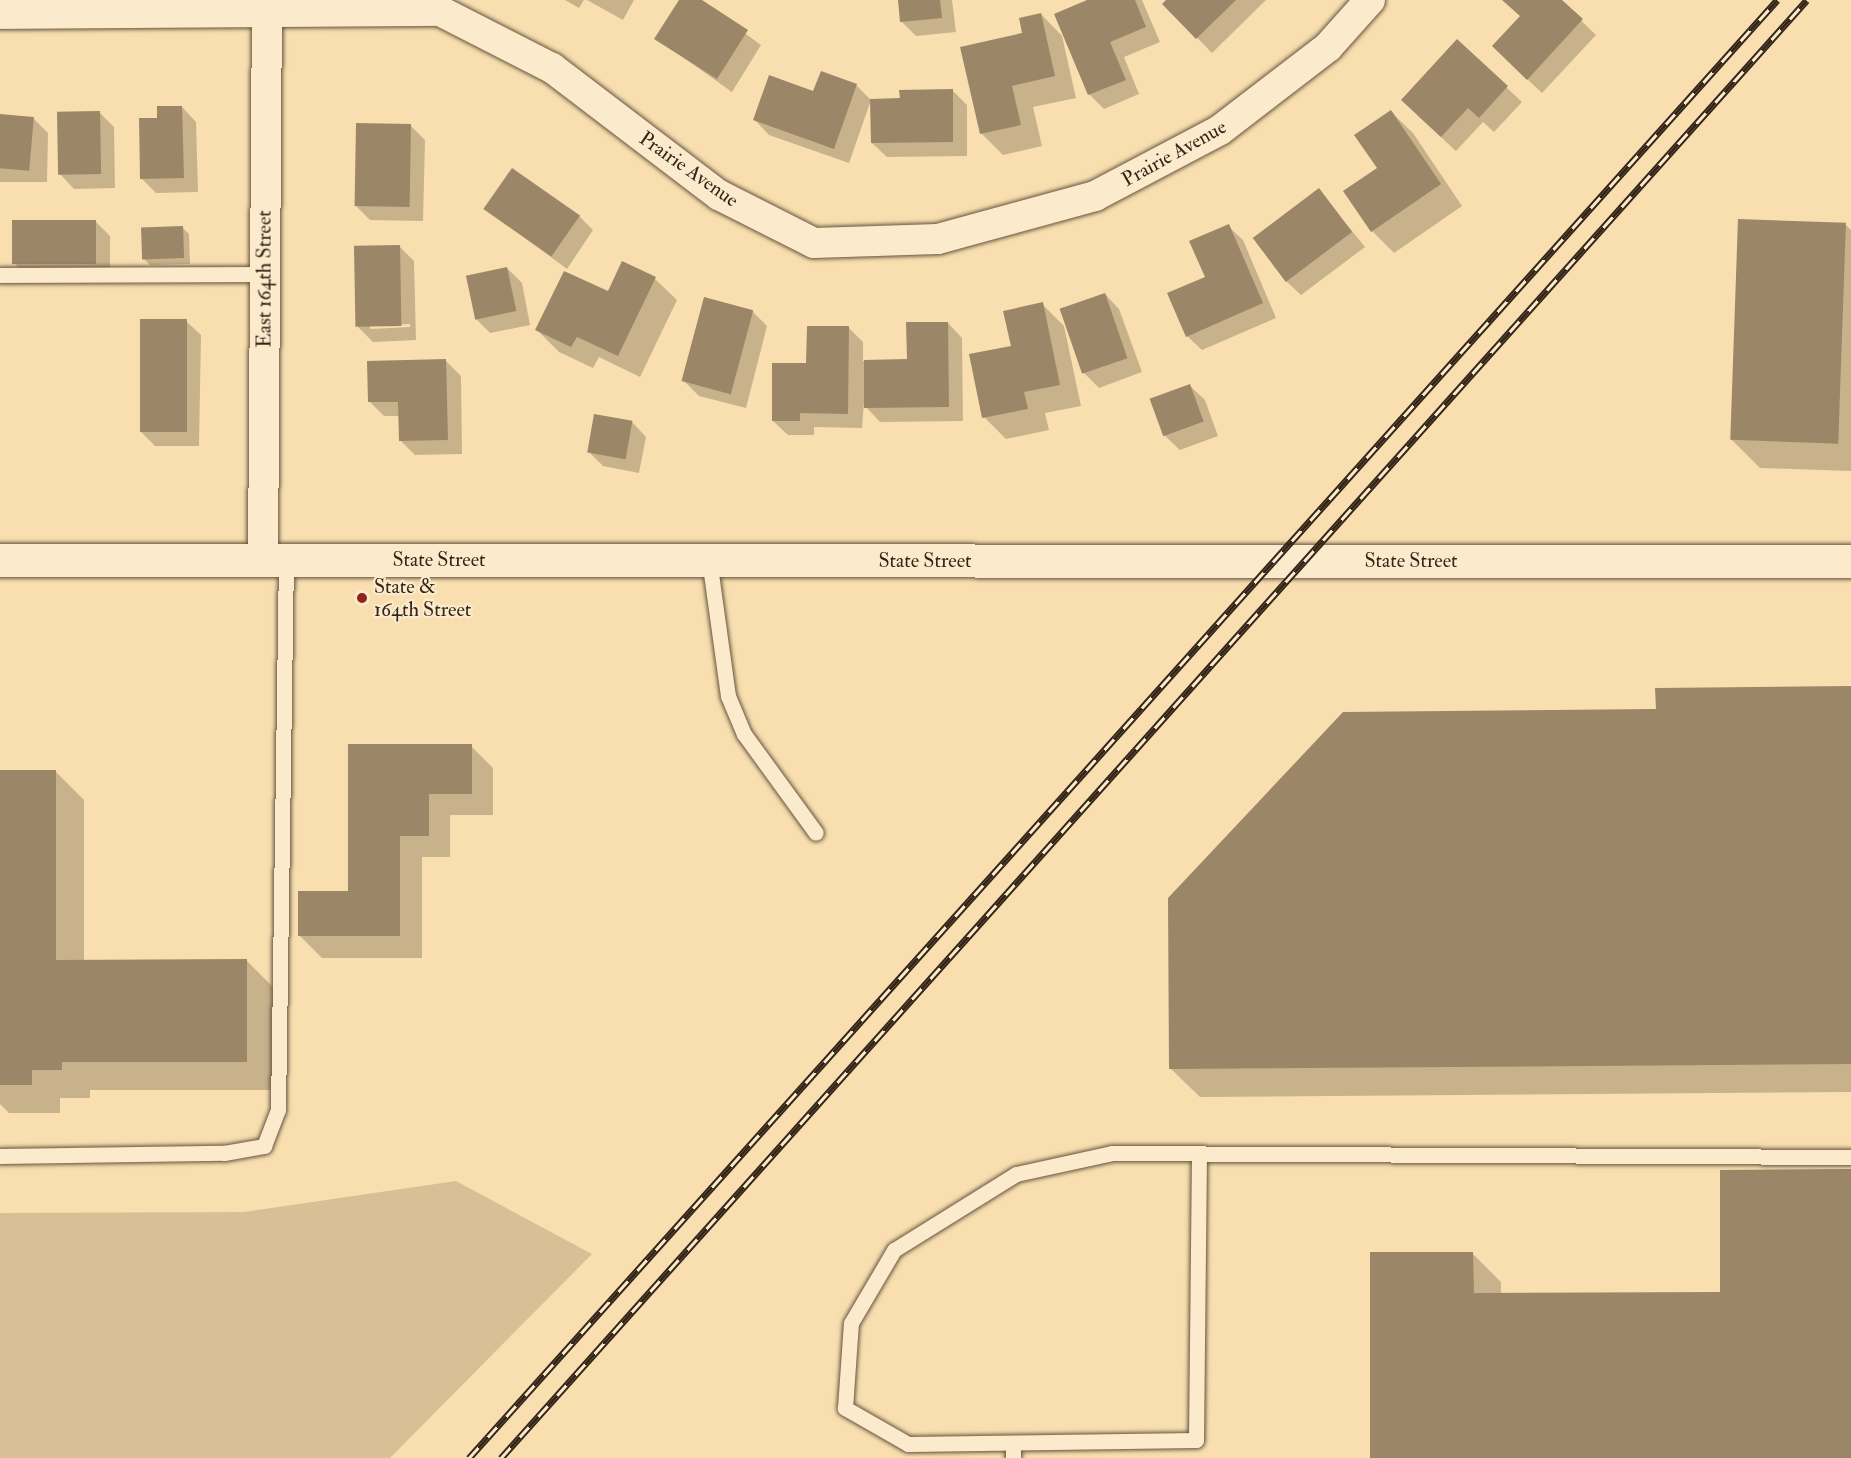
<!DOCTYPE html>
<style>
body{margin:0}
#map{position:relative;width:1851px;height:1458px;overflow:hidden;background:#f9dfb0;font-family:"IM FELL Double Pica",serif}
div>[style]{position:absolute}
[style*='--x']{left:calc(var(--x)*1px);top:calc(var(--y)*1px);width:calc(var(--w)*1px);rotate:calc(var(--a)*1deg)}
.green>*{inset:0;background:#d8bf96}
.shadow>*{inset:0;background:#0003}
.building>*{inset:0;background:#9b8667;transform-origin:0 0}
.roads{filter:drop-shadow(0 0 2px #66543e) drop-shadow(0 0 2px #66543e)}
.service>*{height:15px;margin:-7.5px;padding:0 7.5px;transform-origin:7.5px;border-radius:7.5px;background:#fbeacc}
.minor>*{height:30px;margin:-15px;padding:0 15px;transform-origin:15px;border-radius:15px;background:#fbeacc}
.tertiary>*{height:33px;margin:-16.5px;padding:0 16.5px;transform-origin:16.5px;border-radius:16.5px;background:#fbeacc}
.rail>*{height:7px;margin-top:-3.5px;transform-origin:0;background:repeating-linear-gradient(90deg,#fbeacc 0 14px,#352518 0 28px);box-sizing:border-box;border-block:2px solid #352518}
.dots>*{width:16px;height:16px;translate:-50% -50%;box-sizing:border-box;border:3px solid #fbeacc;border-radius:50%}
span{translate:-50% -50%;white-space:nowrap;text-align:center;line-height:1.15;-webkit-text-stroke:4.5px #fbeacc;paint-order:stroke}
.street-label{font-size:20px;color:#352518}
.poi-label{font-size:20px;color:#352518}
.left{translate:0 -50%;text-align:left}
</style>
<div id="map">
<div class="green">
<div style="clip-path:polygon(456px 1181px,592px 1254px,390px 1458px,0 1458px,0 1213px,244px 1212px)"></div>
</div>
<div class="shadow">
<div style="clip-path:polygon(565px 0,584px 0,579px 8px)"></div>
<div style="clip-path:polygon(587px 0,634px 0,623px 20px)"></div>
<div style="clip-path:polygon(681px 0,699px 0,761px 45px,732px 92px,656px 38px)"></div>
<div style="clip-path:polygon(899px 0,952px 0,956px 32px,916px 36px,901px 21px)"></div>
<div style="clip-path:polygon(1091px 0,1142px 0,1160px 42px,1124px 57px,1139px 94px,1104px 109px,1089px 94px)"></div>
<div style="clip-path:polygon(1168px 0,1266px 0,1212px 53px,1164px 4px)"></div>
<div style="clip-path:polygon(1504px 0,1560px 0,1596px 35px,1542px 93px,1508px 61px,1521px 17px)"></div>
<div style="clip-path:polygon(1041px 14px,1062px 36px,1076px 98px,1033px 107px,1042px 146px,1003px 155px,981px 133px)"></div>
<div style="clip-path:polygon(1457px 41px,1522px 102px,1494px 132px,1483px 122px,1456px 151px,1417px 115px)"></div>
<div style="clip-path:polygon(856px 85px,871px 100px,849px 163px,769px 135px,755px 120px,814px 93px)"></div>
<div style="clip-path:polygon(952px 90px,967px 105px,967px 156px,887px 157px,872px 143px,902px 100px)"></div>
<div style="clip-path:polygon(182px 107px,196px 122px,198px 192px,156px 193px,141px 178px,159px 119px)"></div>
<div style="clip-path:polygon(99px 112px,114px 127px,115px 188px,74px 189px,60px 174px)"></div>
<div style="clip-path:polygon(1391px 112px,1413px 133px,1462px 206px,1394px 253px,1372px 231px)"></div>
<div style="clip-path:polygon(0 116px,33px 118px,48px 133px,47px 182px,0 182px)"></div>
<div style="clip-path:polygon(410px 125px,425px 140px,423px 221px,370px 220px,355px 205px)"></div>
<div style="clip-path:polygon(1319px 190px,1365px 247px,1301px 295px,1286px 281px)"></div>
<div style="clip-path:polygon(486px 209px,579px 216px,593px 230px,567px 269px)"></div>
<div style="clip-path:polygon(95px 221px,110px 236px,110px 277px,29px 278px,14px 263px)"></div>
<div style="clip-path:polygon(1845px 224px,1851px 230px,1851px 471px,1760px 468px,1731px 439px)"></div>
<div style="clip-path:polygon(1228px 226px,1243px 240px,1276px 318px,1202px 350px,1187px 336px)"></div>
<div style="clip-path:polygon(182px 227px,189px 234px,190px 264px,150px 265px,143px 258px)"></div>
<div style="clip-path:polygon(evenodd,399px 246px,414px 261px,416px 340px,373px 342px,358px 327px,399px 246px,410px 324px,410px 327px,370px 329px,370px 326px,410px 324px)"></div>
<div style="clip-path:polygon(507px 268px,522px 283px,530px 325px,490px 333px,475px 318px)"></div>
<div style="clip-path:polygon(655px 279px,677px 300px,640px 377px,599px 357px,593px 368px,559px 352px,537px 330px,609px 293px)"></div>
<div style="clip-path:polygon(1105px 294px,1119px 309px,1142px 372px,1099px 388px,1084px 373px)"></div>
<div style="clip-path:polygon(1042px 304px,1064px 326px,1081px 406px,1045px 413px,1049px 430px,1006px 439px,984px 417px,1012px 348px)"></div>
<div style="clip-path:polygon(752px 311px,767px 326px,746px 408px,699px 396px,684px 381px)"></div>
<div style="clip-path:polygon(186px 321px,201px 335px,199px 446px,155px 446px,140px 431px)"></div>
<div style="clip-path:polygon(948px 323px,962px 338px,963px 421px,880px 422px,866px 407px,865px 389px,862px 428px,814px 427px,814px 435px,788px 435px,773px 421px,808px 364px,849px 328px,863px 342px,863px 361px,908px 361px)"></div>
<div style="clip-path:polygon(446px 361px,461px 376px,462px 454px,415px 455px,400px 440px,400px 416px,384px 416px,369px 401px)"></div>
<div style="clip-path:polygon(1190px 386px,1205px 400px,1218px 436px,1180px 450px,1165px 436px)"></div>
<div style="clip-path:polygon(632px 422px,646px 437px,639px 473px,603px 466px,589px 452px)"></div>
<div style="clip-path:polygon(1851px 688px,1851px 1092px,1200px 1097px,1171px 1069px,1657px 711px)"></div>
<div style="clip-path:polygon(349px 746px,471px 746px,493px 768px,493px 815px,450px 815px,450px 857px,422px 857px,422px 958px,322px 958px,300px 936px,349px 893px)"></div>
<div style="clip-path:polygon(55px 771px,84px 800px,84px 961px,246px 960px,275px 989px,275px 1090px,90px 1090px,90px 1098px,60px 1098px,60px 1113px,9px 1113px,0 1104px,0 772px)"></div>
<div style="clip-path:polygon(1851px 1170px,1851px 1458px,1372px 1458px,1472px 1253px,1501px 1282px,1501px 1294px,1722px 1293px)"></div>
</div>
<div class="building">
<div style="clip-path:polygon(679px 0,702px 0,748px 30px,717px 79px,654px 39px)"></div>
<div style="clip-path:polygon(898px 0,940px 0,942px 18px,900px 22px)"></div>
<div style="clip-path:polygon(1087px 0,1135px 0,1146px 27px,1110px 42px,1126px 80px,1088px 95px,1054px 14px)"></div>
<div style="clip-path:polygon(1166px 0,1236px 0,1196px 39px,1162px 4px)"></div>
<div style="clip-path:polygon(1502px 0,1562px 0,1583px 19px,1527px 80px,1492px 46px,1520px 16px)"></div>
<div style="clip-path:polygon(1041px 13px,1055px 76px,1012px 86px,1021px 125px,980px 134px,960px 47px,1022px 33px,1019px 18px)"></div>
<div style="clip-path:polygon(1457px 39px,1508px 86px,1479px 118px,1468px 108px,1441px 137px,1401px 100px)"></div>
<div style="clip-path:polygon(821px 71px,857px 84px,834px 149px,753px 120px,769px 75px,813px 91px)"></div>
<div style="clip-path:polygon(953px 89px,953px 142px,871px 143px,870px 99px,900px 98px,899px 90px)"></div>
<div style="clip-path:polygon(157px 106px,182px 106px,184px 178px,140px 179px,139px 118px,157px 118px)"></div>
<div style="clip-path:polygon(1391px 110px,1441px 184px,1371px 232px,1343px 191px,1377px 168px,1354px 135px)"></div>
<div style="left:100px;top:111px;width:63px;height:43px;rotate:89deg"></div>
<div style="left:0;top:114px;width:34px;height:54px;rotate:5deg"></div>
<div style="left:356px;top:123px;width:55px;height:83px;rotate:1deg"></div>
<div style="left:512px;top:168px;width:83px;height:50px;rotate:35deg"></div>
<div style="left:1319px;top:188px;width:55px;height:83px;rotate:53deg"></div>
<div style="left:1738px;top:219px;width:108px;height:221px;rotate:2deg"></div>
<div style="left:12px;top:220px;width:84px;height:44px"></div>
<div style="clip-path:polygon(1229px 224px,1263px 303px,1186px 337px,1167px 293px,1205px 277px,1189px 241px)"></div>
<div style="left:183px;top:226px;width:32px;height:42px;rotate:88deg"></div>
<div style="left:400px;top:245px;width:81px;height:46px;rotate:89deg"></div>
<div style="clip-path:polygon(622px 261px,656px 277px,618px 356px,577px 337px,571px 347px,535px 330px,564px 271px,608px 291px)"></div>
<div style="left:507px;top:267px;width:45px;height:42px;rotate:78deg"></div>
<div style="left:1105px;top:293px;width:69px;height:48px;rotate:71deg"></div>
<div style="left:704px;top:297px;width:51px;height:87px;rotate:15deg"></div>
<div style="clip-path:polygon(1043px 302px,1060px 385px,1024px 392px,1028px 409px,982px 418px,969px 354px,1011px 346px,1003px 311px)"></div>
<div style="left:140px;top:319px;width:47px;height:113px"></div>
<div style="clip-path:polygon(906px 322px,948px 322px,949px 407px,864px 408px,864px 360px,907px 359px)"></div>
<div style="clip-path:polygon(807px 326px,849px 326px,848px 414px,800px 413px,800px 421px,772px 421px,772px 363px,806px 363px)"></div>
<div style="clip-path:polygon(446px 359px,448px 440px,399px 441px,398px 402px,368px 402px,367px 361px)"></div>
<div style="left:1190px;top:384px;width:40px;height:43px;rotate:70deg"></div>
<div style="left:594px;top:414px;width:39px;height:39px;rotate:10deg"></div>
<div style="clip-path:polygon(1851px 686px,1851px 1064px,1169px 1069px,1168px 898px,1343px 712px,1656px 709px,1655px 688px)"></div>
<div style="clip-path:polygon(348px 744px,472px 744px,472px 794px,429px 794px,429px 836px,400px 836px,400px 936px,298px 936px,298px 891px,348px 891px)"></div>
<div style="clip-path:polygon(0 770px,56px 770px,56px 960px,247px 959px,247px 1062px,62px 1062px,62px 1070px,32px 1070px,32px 1085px,0 1085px)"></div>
<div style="clip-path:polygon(1851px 1169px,1851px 1458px,1370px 1458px,1370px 1252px,1473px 1252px,1474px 1293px,1720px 1292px,1720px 1170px)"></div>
</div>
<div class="roads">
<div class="service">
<div style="--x:0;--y:275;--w:264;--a:-0.2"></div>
<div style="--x:709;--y:559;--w:138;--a:82.1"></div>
<div style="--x:728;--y:696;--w:41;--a:67.2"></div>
<div style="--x:744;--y:734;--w:122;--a:54"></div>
<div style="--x:1199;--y:1153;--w:287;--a:90.6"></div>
<div style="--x:1196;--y:1440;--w:288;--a:179.2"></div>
<div style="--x:908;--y:1444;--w:73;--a:-150.3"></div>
<div style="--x:845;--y:1408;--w:85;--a:-86"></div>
<div style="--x:851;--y:1323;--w:85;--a:-59.5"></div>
<div style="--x:894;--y:1250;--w:144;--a:-31.9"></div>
<div style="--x:1016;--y:1174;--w:98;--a:-12.3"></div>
<div style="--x:1112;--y:1153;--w:739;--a:0.31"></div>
<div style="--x:0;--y:1156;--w:224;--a:-0.8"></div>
<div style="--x:224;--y:1153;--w:41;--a:-9.9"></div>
<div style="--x:264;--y:1146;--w:39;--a:-69"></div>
<div style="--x:278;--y:1110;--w:551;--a:-89.17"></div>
<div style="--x:1013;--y:1443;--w:15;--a:90"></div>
</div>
<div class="minor">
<div style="--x:0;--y:14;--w:440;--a:-0.4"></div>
<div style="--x:440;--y:11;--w:126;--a:27"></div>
<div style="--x:552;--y:68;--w:210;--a:37.3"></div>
<div style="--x:719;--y:195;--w:106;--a:26.8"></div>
<div style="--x:814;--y:243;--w:124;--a:-1.8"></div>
<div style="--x:938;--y:239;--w:163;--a:-15.3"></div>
<div style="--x:1095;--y:196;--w:141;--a:-27.8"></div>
<div style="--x:1220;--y:130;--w:136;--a:-37.5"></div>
<div style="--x:1328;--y:47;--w:63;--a:-48.2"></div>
<div style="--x:263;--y:559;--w:559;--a:-89.59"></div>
</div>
<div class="tertiary">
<div style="--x:0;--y:560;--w:1851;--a:0.03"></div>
</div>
</div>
<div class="rail">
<div style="--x:469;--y:1458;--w:1959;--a:-48.1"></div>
<div style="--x:501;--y:1458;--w:1957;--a:-48.15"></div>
</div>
<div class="dots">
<div style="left:362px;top:598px;background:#8f2418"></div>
</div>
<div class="street-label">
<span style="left:1174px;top:153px;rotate:-29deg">Prairie Avenue</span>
<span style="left:689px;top:169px;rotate:35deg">Prairie Avenue</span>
<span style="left:264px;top:279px;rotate:-90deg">East 164th Street</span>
<span style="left:439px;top:559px">State Street</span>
<span style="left:925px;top:560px">State Street</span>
<span style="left:1411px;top:560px">State Street</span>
</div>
<div class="poi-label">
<span class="left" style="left:374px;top:598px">State &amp;<br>164th Street</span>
</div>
</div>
